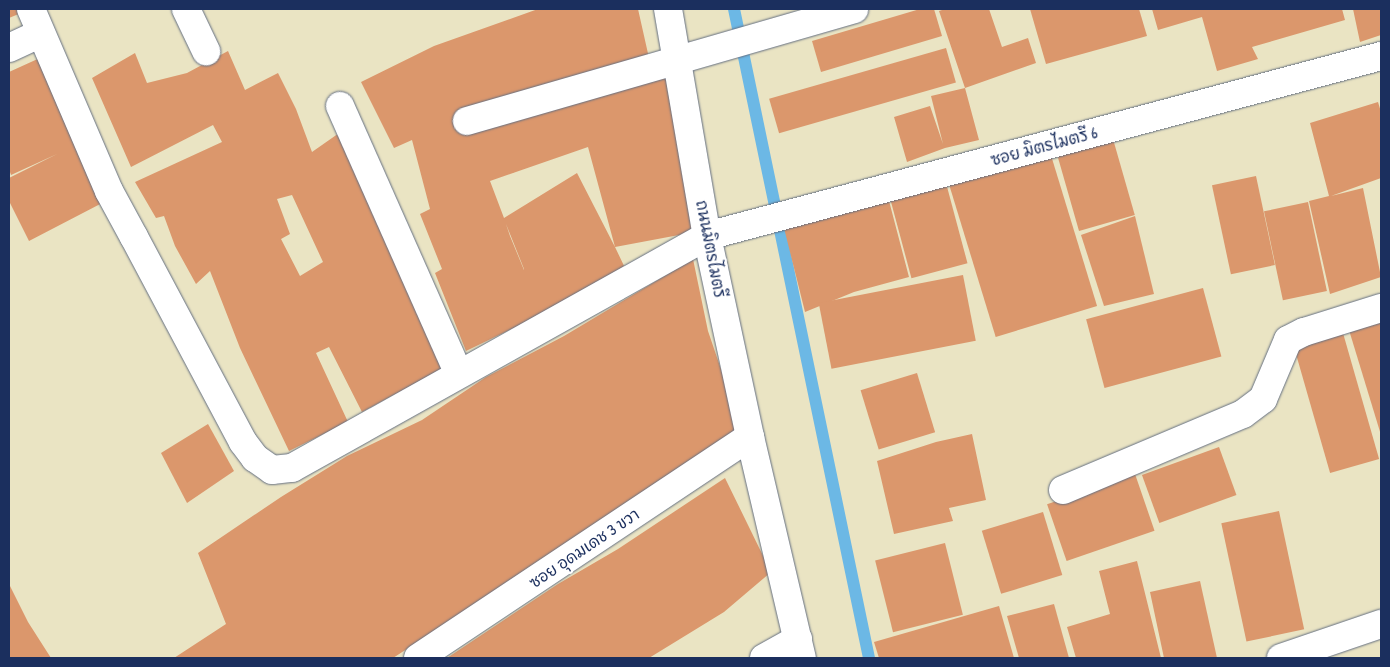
<!DOCTYPE html>
<meta charset="utf-8">
<style>
body{margin:0}
#map{position:relative;width:1390px;height:667px;overflow:hidden;background:#eae4c3;font-family:"Patrick Hand","Playpen Sans Thai",sans-serif}
div>[style]{position:absolute}
[style*='--x']{left:calc(var(--x)*1px);top:calc(var(--y)*1px);width:calc(var(--w)*1px);rotate:calc(var(--a)*1deg)}
.stream>*{height:12px;margin:-6px;padding:0 6px;transform-origin:6px;border-radius:6px;background:#6cb8e5}
.building>*{inset:0;background:#db976c;transform-origin:0 0}
.roads{filter:drop-shadow(0 0 1px #636e81) drop-shadow(0 0 1px #636e81)}
.street>*{height:28px;margin:-14px;padding:0 14px;transform-origin:14px;border-radius:14px;background:#fff}
span{translate:-50% -50%;white-space:nowrap;text-align:center;line-height:1.15;-webkit-text-stroke:4.5px #fff;paint-order:stroke}
.street-label{font-size:16px;color:#1b2f5e}
.frame{position:absolute;inset:0;border:10px solid #1b2f5e;pointer-events:none}
</style>
<div id="map">
<div class="stream">
<div style="--x:734;--y:9;--w:663;--a:78.25"></div>
</div>
<div class="building">
<div style="clip-path:polygon(9px 9px,19px 9px,21px 13px,9px 18px)"></div>
<div style="clip-path:polygon(evenodd,538px 9px,638px 9px,649px 58px,664px 71px,675px 115px,695px 232px,615px 247px,626px 270px,582px 295px,466px 351px,435px 273px,442px 269px,420px 214px,430px 209px,412px 140px,394px 148px,361px 82px,434px 46px,538px 9px,588px 147px,615px 247px,577px 173px,504px 218px,490px 181px,588px 147px,538px 9px,506px 224px,524px 269px,524px 270px,510px 236px,506px 224px)"></div>
<div style="clip-path:polygon(920px 9px,934px 9px,942px 36px,821px 72px,812px 41px)"></div>
<div style="clip-path:polygon(945px 9px,989px 9px,1002px 47px,1028px 38px,1036px 63px,965px 88px,939px 11px)"></div>
<div style="clip-path:polygon(1030px 9px,1139px 9px,1147px 36px,1046px 64px)"></div>
<div style="clip-path:polygon(1152px 9px,1342px 9px,1345px 20px,1252px 47px,1258px 59px,1217px 71px,1202px 17px,1158px 30px)"></div>
<div style="clip-path:polygon(1353px 9px,1381px 9px,1381px 35px,1360px 42px)"></div>
<div style="left:946px;top:48px;width:36px;height:184px;rotate:74deg"></div>
<div style="clip-path:polygon(evenodd,228px 51px,245px 90px,278px 73px,296px 109px,312px 152px,342px 131px,442px 369px,362px 412px,329px 347px,316px 353px,348px 422px,289px 451px,240px 348px,210px 271px,196px 284px,175px 246px,164px 216px,156px 218px,135px 182px,222px 142px,213px 125px,131px 167px,92px 78px,135px 53px,147px 83px,187px 73px,228px 51px,292px 195px,323px 262px,300px 276px,281px 239px,290px 234px,277px 199px,292px 195px)"></div>
<div style="clip-path:polygon(42px 57px,106px 201px,29px 241px,9px 201px,9px 178px,57px 154px,11px 175px,9px 169px,9px 72px)"></div>
<div style="clip-path:polygon(965px 88px,979px 140px,945px 148px,907px 162px,894px 117px,930px 106px,943px 144px,931px 96px)"></div>
<div style="clip-path:polygon(1378px 102px,1381px 112px,1381px 178px,1331px 196px,1363px 188px,1381px 277px,1330px 294px,1309px 201px,1329px 196px,1310px 123px)"></div>
<div style="left:1113px;top:139px;width:79px;height:58px;rotate:74deg"></div>
<div style="left:1050px;top:152px;width:161px;height:106px;rotate:73deg"></div>
<div style="left:1256px;top:176px;width:91px;height:45px;rotate:78deg"></div>
<div style="left:946px;top:183px;width:83px;height:58px;rotate:75deg"></div>
<div style="clip-path:polygon(888px 197px,909px 277px,854px 292px,805px 312px,782px 220px)"></div>
<div style="left:1308px;top:202px;width:91px;height:45px;rotate:78deg"></div>
<div style="clip-path:polygon(1135px 216px,1154px 294px,1104px 306px,1081px 235px)"></div>
<div style="clip-path:polygon(693px 259px,708px 331px,742px 431px,393px 658px,174px 658px,226px 624px,198px 553px,281px 497px,347px 456px,422px 420px,486px 377px,564px 336px)"></div>
<div style="left:963px;top:275px;width:67px;height:147px;rotate:79deg"></div>
<div style="left:1203px;top:288px;width:71px;height:121px;rotate:75deg"></div>
<div style="clip-path:polygon(1381px 319px,1381px 435px,1349px 330px)"></div>
<div style="left:1343px;top:333px;width:131px;height:51px;rotate:74deg"></div>
<div style="left:917px;top:373px;width:62px;height:59px;rotate:73deg"></div>
<div style="clip-path:polygon(208px 424px,234px 471px,187px 503px,161px 453px)"></div>
<div style="clip-path:polygon(972px 434px,986px 500px,949px 508px,953px 521px,894px 534px,877px 461px,936px 442px)"></div>
<div style="left:1219px;top:447px;width:51px;height:82px;rotate:70deg"></div>
<div style="left:1135px;top:474px;width:60px;height:93px;rotate:71deg"></div>
<div style="clip-path:polygon(725px 478px,771px 572px,724px 612px,649px 658px,447px 658px,558px 584px,618px 549px)"></div>
<div style="left:1279px;top:511px;width:121px;height:59px;rotate:78deg"></div>
<div style="left:1043px;top:512px;width:66px;height:64px;rotate:73deg"></div>
<div style="left:945px;top:543px;width:74px;height:72px;rotate:76deg"></div>
<div style="clip-path:polygon(1137px 561px,1161px 658px,1076px 658px,1067px 627px,1110px 614px,1099px 571px)"></div>
<div style="clip-path:polygon(1200px 581px,1217px 658px,1164px 658px,1150px 592px)"></div>
<div style="clip-path:polygon(9px 584px,28px 622px,51px 658px,9px 658px)"></div>
<div style="clip-path:polygon(1054px 604px,1069px 658px,1019px 658px,1007px 616px)"></div>
<div style="clip-path:polygon(999px 606px,1014px 658px,879px 658px,874px 642px)"></div>
</div>
<div class="roads">
<div class="street">
<div style="--x:31;--y:9;--w:198;--a:66.8"></div>
<div style="--x:109;--y:191;--w:52;--a:61.5"></div>
<div style="--x:134;--y:237;--w:232;--a:62"></div>
<div style="--x:243;--y:442;--w:20;--a:53"></div>
<div style="--x:255;--y:458;--w:21;--a:35"></div>
<div style="--x:272;--y:470;--w:20;--a:-6"></div>
<div style="--x:292;--y:468;--w:475;--a:-29.2"></div>
<div style="--x:707;--y:236;--w:698;--a:-14.95"></div>
<div style="--x:186;--y:9;--w:47;--a:64.5"></div>
<div style="--x:668;--y:9;--w:230;--a:80.3"></div>
<div style="--x:707;--y:236;--w:206;--a:77.9"></div>
<div style="--x:750;--y:437;--w:227;--a:76.8"></div>
<div style="--x:9;--y:48;--w:35;--a:-25"></div>
<div style="--x:340;--y:106;--w:293;--a:66.1"></div>
<div style="--x:467;--y:121;--w:403;--a:-16.1"></div>
<div style="--x:1063;--y:490;--w:195;--a:-22.9"></div>
<div style="--x:1243;--y:414;--w:25;--a:-37"></div>
<div style="--x:1263;--y:399;--w:64;--a:-67"></div>
<div style="--x:1288;--y:340;--w:18;--a:-27"></div>
<div style="--x:1304;--y:332;--w:81;--a:-17.3"></div>
<div style="--x:418;--y:658;--w:399;--a:-33.7"></div>
<div style="--x:764;--y:658;--w:39;--a:-29"></div>
<div style="--x:1281;--y:658;--w:106;--a:-18.8"></div>
</div>
</div>
<div class="street-label">
<span style="left:1044px;top:146px;rotate:-15deg">ซอย มิตรไมตรี 6</span>
<span style="left:711px;top:249px;rotate:79deg">ถนนมิตรไมตรี</span>
<span style="left:584px;top:548px;rotate:-34deg">ซอย อุดมเดช 3 ขวา</span>
</div>
<div class="frame"></div>
</div>
